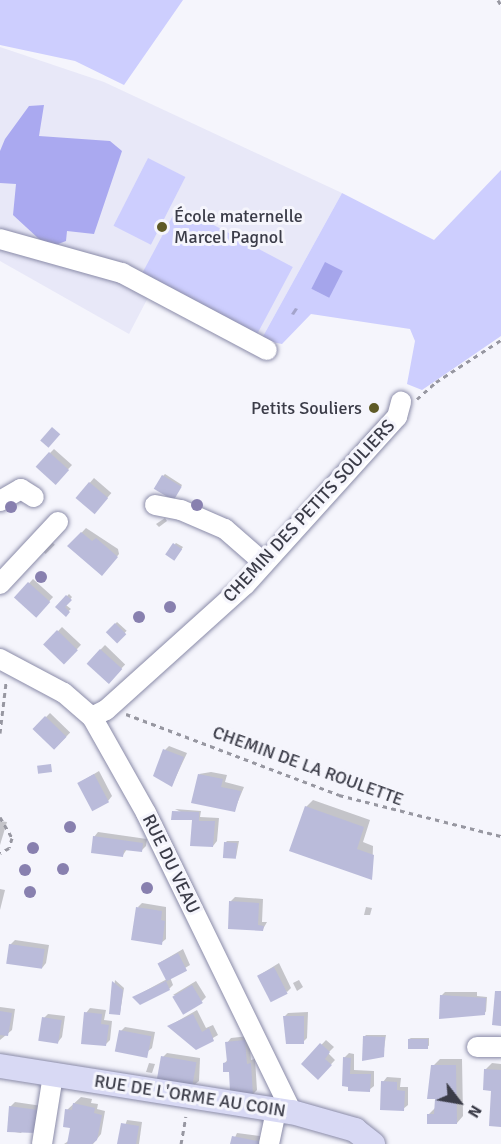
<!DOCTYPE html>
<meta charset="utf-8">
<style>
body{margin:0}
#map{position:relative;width:501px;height:1144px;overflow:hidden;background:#f5f5fc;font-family:Signika,sans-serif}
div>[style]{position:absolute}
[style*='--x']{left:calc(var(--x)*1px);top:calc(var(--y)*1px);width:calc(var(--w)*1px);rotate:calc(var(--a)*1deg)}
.built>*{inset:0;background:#e8e8f8}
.green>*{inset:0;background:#cdcefe;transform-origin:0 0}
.forest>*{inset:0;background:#aaa9f0}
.water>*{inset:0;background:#a5a5eb;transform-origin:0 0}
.shadow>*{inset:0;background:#0003;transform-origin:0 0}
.building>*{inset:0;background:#babbda;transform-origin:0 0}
.path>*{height:3px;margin-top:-1.5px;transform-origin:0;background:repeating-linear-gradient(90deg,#9797a1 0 4.5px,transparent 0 9px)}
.roads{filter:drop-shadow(0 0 2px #8a8ba8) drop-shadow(0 0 2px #8a8ba8)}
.minor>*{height:20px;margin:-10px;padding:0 10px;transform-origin:10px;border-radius:10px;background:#fff}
.major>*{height:24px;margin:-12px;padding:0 12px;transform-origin:12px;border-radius:12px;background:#d8d9f4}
.trees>*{width:12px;height:12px;margin:-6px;border-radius:50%;background:#8880af}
.dots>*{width:16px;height:16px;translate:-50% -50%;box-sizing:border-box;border:3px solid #f5f5fc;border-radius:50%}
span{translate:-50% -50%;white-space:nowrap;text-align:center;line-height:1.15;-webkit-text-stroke:6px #f5f5fc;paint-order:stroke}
.poi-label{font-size:18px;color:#3b3c48}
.left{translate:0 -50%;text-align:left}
.right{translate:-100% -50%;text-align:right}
.street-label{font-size:18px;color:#3b3c48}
.north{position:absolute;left:429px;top:1072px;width:60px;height:60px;-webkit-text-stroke:4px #f5f5fc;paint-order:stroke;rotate:121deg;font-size:16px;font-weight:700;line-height:24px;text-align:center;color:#3b3c48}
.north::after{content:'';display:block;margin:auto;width:21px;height:27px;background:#3b3c48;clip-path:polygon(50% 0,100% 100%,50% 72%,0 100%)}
</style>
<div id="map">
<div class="built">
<div style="clip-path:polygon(0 47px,104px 82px,342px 193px,261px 340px,154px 286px,129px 334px,0 261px)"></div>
</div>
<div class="green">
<div style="clip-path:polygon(0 0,183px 0,124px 85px,75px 61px,0 45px)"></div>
<div style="left:148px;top:158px;width:42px;height:76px;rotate:27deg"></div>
<div style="clip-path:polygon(501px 170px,501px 336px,422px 390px,407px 384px,415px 341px,410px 329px,311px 314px,282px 344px,261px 340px,342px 193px,434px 240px)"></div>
<div style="left:178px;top:206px;width:130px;height:78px;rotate:28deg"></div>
</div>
<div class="forest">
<div style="clip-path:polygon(44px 105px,39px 136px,110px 141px,122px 151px,94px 234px,67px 231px,66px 241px,53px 246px,39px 239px,13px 215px,16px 184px,0 183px,0 151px,5px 139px,29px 106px)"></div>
</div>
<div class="water">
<div style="left:325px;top:262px;width:20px;height:30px;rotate:27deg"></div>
</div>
<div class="shadow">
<div style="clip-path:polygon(295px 308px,298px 309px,294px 315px,291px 314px)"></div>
<div style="clip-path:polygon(374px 403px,380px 406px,377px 411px,370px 407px)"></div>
<div style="clip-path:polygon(54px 449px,72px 465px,56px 482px,50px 453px)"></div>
<div style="clip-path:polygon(165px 474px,182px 485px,175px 497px,163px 476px)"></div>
<div style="left:94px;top:478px;width:23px;height:25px;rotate:41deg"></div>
<div style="clip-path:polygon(165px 518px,167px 521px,159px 527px,156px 524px)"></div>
<div style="clip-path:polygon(86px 528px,118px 549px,119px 554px,102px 574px,69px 546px)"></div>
<div style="left:52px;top:542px;width:4px;height:13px;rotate:45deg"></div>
<div style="clip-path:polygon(176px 543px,183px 547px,176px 557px,175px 544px)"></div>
<div style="left:33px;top:579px;width:27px;height:25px;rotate:42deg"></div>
<div style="clip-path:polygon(69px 594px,72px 597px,66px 605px,71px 609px,65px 614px,57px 607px)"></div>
<div style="left:117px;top:622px;width:13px;height:13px;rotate:42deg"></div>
<div style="left:62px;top:627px;width:26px;height:23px;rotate:43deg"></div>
<div style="left:105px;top:645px;width:28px;height:25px;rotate:44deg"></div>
<div style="left:50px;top:713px;width:28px;height:23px;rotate:44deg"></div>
<div style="clip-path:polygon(169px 746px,187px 753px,172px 785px,165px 750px)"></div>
<div style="clip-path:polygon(99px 771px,112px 796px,108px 801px,79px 783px)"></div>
<div style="clip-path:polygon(211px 772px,227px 775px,225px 782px,244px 787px,234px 811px,199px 774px)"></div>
<div style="clip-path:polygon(313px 800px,370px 820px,363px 842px,373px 846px,372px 878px,306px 807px)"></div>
<div style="clip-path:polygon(175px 809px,201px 811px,200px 817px,219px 818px,217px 841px,213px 846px,195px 819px)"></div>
<div style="clip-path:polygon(0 821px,7px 822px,0 845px)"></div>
<div style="clip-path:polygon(98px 832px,147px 839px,146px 846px,142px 850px,127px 849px,123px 855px,94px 837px)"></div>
<div style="clip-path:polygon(227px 841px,239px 841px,236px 857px,225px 843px)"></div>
<div style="clip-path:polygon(0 889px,5px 890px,0 910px)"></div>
<div style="clip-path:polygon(235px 897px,263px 899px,262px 922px,267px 922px,263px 929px,229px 927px,231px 901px)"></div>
<div style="clip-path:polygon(142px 903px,166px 907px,166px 939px,161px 943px,138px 907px)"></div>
<div style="clip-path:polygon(372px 908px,370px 915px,364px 915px,366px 907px)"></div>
<div style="clip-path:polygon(15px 940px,49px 945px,46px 963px,42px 968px,10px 945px)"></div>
<div style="clip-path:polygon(183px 949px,190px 965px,170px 977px,173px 985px,169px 989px,134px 997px,167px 979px,159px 963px)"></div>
<div style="clip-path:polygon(279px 963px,291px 988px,287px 992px,258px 976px)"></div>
<div style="clip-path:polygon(115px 980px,124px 988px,120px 1013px,111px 1012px)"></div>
<div style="clip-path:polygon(299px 980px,303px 987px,297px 991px,293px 983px)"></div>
<div style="clip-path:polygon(196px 981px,206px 997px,202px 1001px,173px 995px)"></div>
<div style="clip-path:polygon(445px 992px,477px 992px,477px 996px,487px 997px,486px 1012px,441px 996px)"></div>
<div style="clip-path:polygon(0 1007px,15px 1009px,12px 1030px,0 1040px)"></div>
<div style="clip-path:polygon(90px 1008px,106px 1010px,104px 1020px,112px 1021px,110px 1040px,106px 1044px,86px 1013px)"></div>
<div style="clip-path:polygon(197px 1010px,206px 1028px,213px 1025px,218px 1035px,196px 1048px,169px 1026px)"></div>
<div style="clip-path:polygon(308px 1012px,307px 1038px,303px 1042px,284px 1017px,288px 1013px)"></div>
<div style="clip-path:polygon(48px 1014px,65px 1016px,62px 1037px,58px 1042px,44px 1018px)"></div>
<div style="clip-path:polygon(125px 1027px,155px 1032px,152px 1048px,147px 1052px,121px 1031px)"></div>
<div style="clip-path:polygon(366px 1035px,386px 1035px,383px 1055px,364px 1037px)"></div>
<div style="clip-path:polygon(249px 1036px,251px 1060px,255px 1059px,257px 1090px,253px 1094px,225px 1063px,228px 1059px,227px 1043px,231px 1038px)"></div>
<div style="clip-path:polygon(411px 1038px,429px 1038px,429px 1046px,409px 1039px)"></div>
<div style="clip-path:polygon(326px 1040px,334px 1047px,328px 1053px,335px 1060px,318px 1078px,303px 1064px)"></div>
<div style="clip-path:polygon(167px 1053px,200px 1058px,199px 1081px,194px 1085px,163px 1057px)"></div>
<div style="clip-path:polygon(349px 1053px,354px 1054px,354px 1070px,374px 1071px,374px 1086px,369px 1090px,350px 1089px,344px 1058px)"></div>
<div style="clip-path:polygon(440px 1059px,462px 1059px,463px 1116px,457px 1123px,428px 1115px,435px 1108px,436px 1098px,433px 1066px)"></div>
<div style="clip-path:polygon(149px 1063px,155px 1064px,152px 1073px,146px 1072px)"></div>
<div style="clip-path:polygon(492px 1063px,501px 1064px,501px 1125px,485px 1070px)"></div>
<div style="clip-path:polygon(387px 1077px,401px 1078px,400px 1087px,408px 1087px,408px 1105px,403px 1109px,383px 1082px)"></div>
<div style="clip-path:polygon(81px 1097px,92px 1099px,91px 1103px,98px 1104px,97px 1109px,105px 1111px,101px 1134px,93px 1144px,64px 1144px,70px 1140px,72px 1127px,67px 1110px)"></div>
<div style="clip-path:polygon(15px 1102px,42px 1106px,21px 1133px,9px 1131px,10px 1107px)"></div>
<div style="clip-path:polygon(127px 1120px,142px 1122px,139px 1144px,119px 1144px)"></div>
<div style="clip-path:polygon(237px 1133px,267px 1137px,266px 1144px,232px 1144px)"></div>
</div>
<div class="building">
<div style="left:52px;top:427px;width:11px;height:18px;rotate:41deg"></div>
<div style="left:49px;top:452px;width:27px;height:20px;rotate:42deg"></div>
<div style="left:162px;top:475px;width:23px;height:16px;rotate:31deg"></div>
<div style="left:89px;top:482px;width:25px;height:21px;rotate:40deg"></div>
<div style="clip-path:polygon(81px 532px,92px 541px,96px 538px,118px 557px,102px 576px,67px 546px)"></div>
<div style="left:173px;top:543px;width:11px;height:14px;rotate:34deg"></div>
<div style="left:28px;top:582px;width:30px;height:21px;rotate:42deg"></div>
<div style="clip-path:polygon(66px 595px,72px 600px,65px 607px,70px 612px,66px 617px,55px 607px)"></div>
<div style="left:115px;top:623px;width:16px;height:13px;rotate:45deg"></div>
<div style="left:57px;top:630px;width:29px;height:20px;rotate:44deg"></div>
<div style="left:100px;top:649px;width:30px;height:20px;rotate:42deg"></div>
<div style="left:45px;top:716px;width:30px;height:18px;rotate:44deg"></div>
<div style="clip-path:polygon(163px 749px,184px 757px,172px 787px,153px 776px)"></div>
<div style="left:51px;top:764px;width:8px;height:14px;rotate:83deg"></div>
<div style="left:94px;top:774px;width:32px;height:19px;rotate:62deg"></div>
<div style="clip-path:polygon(198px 774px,223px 779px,221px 787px,241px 791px,235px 812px,191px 803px)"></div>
<div style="clip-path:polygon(305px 806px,364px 827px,357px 849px,374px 855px,372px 880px,289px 851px)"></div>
<div style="clip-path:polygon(172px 811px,199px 812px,199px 821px,215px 821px,213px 847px,190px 846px,192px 820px,171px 820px)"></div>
<div style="clip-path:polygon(93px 836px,143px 843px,142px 852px,124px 850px,123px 857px,91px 853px)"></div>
<div style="left:224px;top:842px;width:13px;height:16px;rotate:4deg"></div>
<div style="clip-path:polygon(229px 901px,259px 903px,258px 925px,264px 926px,263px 931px,228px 929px)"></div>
<div style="clip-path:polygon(136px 907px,162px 911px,161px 920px,165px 921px,162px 945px,131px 940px)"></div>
<div style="left:9px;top:944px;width:36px;height:20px;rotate:8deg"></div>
<div style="left:178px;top:953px;width:20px;height:23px;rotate:63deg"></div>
<div style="left:274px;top:967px;width:30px;height:19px;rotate:63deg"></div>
<div style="clip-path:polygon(112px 981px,123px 990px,120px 1015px,109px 1014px)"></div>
<div style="clip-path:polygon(166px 981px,170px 990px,140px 1005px,132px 997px)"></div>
<div style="left:192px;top:985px;width:21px;height:23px;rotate:59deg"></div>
<div style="clip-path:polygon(495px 991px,501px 991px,501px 1026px,492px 1025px)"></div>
<div style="clip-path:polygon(440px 995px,486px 998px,485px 1015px,439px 1019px)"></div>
<div style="clip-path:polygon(0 1011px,12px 1013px,8px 1036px,0 1035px)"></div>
<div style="clip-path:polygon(84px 1012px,102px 1014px,101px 1024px,109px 1025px,106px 1046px,81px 1044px)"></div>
<div style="clip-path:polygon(193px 1014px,202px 1032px,209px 1028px,214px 1041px,196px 1050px,167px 1026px)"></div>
<div style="clip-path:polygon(283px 1016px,304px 1016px,304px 1044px,286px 1044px)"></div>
<div style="left:42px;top:1017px;width:20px;height:24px;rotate:9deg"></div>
<div style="left:119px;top:1030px;width:33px;height:22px;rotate:11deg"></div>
<div style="clip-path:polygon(363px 1036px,385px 1037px,384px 1057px,362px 1061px)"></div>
<div style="left:408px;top:1039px;width:20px;height:10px"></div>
<div style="clip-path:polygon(245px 1040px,247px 1064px,251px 1063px,253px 1096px,230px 1092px,229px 1072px,223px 1072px,223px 1063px,227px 1062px,225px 1042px)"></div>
<div style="clip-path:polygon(320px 1043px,330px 1052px,325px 1059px,332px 1065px,318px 1080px,301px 1064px)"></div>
<div style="left:161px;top:1056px;width:36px;height:25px;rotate:10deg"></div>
<div style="clip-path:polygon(343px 1057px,351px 1058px,350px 1074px,371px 1074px,370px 1092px,348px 1091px,348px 1087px,342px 1086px)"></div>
<div style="clip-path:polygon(431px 1065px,456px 1065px,457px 1124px,427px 1124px,427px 1114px,434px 1114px,435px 1099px,427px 1099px)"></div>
<div style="clip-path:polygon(484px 1069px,501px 1070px,501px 1127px,489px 1126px,491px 1091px,483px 1090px)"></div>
<div style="clip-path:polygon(381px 1081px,397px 1082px,397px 1090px,405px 1091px,404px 1111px,380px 1110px)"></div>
<div style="clip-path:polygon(73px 1103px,95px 1108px,94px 1113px,102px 1115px,97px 1140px,92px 1144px,67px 1144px,70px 1128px,63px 1127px,65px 1109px,72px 1110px)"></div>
<div style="clip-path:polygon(9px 1106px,38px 1110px,35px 1133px,7px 1132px)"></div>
<div style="clip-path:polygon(121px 1123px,139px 1126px,136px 1144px,117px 1144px)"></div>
<div style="clip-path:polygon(232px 1136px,263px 1142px,263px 1144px,230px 1144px)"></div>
</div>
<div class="path">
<div style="--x:498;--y:0;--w:6;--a:59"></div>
<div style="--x:417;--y:399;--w:25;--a:-42"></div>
<div style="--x:436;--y:382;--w:77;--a:-32.9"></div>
<div style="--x:126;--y:714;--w:228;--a:20.8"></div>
<div style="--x:339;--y:795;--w:167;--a:14.2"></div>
<div style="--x:0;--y:733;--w:50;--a:-83.2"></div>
<div style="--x:0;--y:817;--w:24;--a:60"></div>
<div style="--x:12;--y:838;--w:10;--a:107"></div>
<div style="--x:9;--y:848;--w:10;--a:151"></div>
<div style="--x:181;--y:1144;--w:28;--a:-80"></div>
</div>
<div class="roads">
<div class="minor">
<div style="--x:0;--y:239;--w:127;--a:15.6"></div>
<div style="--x:122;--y:273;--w:164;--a:28"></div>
<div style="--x:0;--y:501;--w:24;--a:-30"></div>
<div style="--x:21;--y:489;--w:15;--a:32"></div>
<div style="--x:155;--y:505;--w:26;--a:11"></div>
<div style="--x:181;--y:510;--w:48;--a:23.4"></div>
<div style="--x:225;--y:529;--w:52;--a:41.1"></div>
<div style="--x:0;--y:584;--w:85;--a:-46.9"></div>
<div style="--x:0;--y:659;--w:72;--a:28"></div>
<div style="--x:64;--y:693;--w:37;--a:41"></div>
<div style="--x:92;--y:717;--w:110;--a:60.6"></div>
<div style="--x:146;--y:813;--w:333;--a:64"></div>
<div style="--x:92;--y:717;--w:16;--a:-27"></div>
<div style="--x:106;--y:710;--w:187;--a:-42"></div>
<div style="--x:245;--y:585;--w:227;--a:-47.9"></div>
<div style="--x:397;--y:417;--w:16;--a:-75"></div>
<div style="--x:477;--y:1047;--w:24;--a:0"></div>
<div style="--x:42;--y:1144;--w:70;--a:-80.9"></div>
<div style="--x:269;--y:1144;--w:35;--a:-78"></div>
</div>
<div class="major">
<div style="--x:0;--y:1066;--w:296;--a:9"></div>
<div style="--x:292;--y:1112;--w:66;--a:15.9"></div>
<div style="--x:355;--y:1130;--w:23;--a:38"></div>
</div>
</div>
<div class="trees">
<div style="left:197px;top:505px"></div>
<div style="left:11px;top:507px"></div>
<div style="left:41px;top:577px"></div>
<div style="left:170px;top:607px"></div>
<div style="left:139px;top:617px"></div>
<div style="left:70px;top:827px"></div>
<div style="left:33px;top:848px"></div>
<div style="left:63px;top:869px"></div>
<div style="left:25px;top:870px"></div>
<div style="left:147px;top:888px"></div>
<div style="left:30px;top:892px"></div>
</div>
<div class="dots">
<div style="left:162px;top:227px;background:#5e5a26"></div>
<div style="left:374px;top:408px;background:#5e5a26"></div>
</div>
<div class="poi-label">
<span class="left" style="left:174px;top:227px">École maternelle<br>Marcel Pagnol</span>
<span class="right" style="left:362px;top:408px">Petits Souliers</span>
</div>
<div class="street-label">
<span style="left:309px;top:511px;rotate:-47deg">CHEMIN DES PETITS SOULIERS</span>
<span style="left:308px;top:766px;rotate:20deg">CHEMIN DE LA ROULETTE</span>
<span style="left:171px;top:864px;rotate:64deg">RUE DU VEAU</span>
<span style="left:190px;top:1096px;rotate:9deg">RUE DE L'ORME AU COIN</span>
</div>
<div class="north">N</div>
</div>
